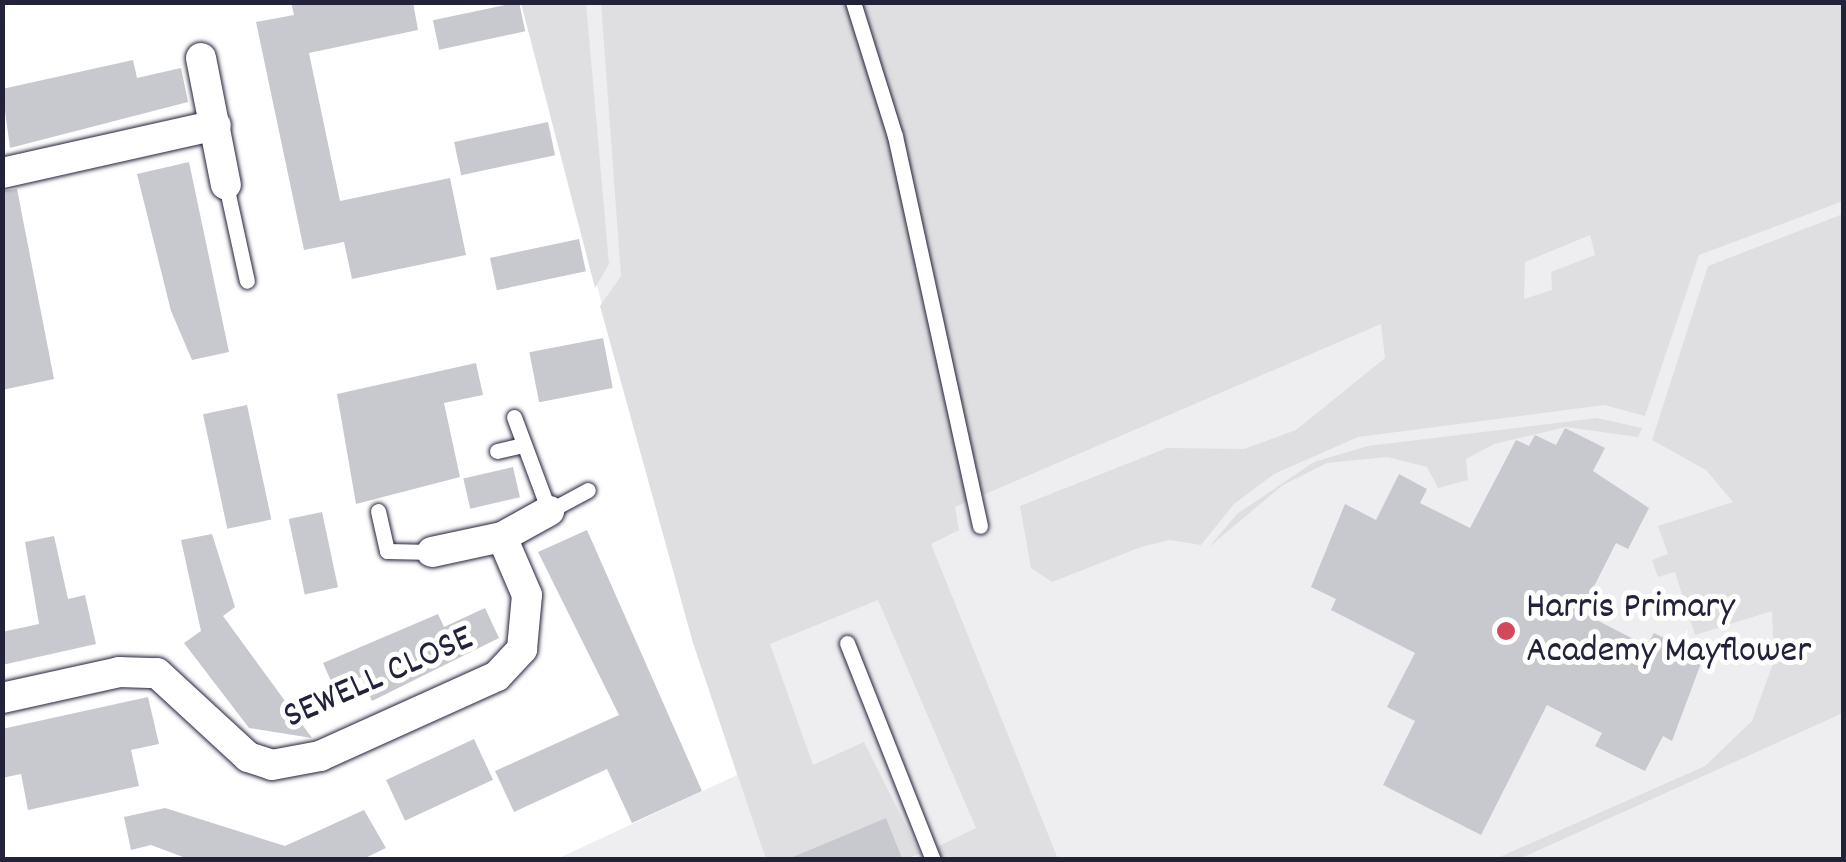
<!DOCTYPE html>
<style>
body{margin:0}
#map{position:relative;width:1846px;height:862px;overflow:hidden;background:#fff;font-family:Dekko,sans-serif}
div>[style]{position:absolute}
[style*='--x']{left:calc(var(--x)*1px);top:calc(var(--y)*1px);width:calc(var(--w)*1px);rotate:calc(var(--a)*1deg)}
.built>*{inset:0;background:#eeeef1}
.green>*{inset:0;background:#dfdfe2}
.building>*{inset:0;background:#c8c8cf;transform-origin:0 0}
.roads{filter:drop-shadow(0 0 2px #22223b) drop-shadow(0 0 2px #22223b)}
.lane>*{height:15px;margin:-7.5px;padding:0 7.5px;transform-origin:7.5px;border-radius:7.5px;background:#fff}
.street>*{height:30px;margin:-15px;padding:0 15px;transform-origin:15px;border-radius:15px;background:#fff}
.dots>*{width:28px;height:28px;translate:-50% -50%;box-sizing:border-box;border:5px solid #fff;border-radius:50%}
span{translate:-50% -50%;white-space:nowrap;text-align:center;line-height:1.15;-webkit-text-stroke:10px #fff;paint-order:stroke}
.poi-label{font-size:38px;color:#22223b}
.left{translate:0 -50%;text-align:left}
.street-label{font-size:38px;color:#22223b}
.frame{position:absolute;inset:0;border:5px solid #22223b;pointer-events:none}
</style>
<div id="map">
<div class="built">
<div style="clip-path:polygon(521px 3px,1843px 3px,1843px 859px,557px 859px,737px 775px,687px 621px)"></div>
</div>
<div class="green">
<div style="clip-path:polygon(521px 3px,586px 3px,609px 264px,595px 288px)"></div>
<div style="clip-path:polygon(evenodd,601px 3px,1843px 3px,1843px 201px,1699px 255px,1645px 416px,1604px 405px,1358px 437px,1274px 474px,1234px 504px,1201px 545px,1170px 540px,1141px 547px,1052px 582px,1031px 568px,1020px 506px,1167px 448px,1244px 449px,1296px 430px,1385px 358px,1381px 324px,955px 507px,959px 530px,931px 544px,1058px 859px,943px 859px,937px 847px,976px 828px,878px 600px,770px 644px,813px 765px,864px 742px,920px 854px,903px 859px,886px 818px,805px 852px,808px 859px,766px 859px,693px 643px,600px 306px,621px 276px,601px 3px,1590px 235px,1595px 255px,1551px 272px,1552px 290px,1524px 299px,1525px 262px,1590px 235px)"></div>
<div style="clip-path:polygon(1843px 214px,1843px 713px,1519px 859px,1495px 859px,1705px 766px,1752px 721px,1774px 661px,1772px 611px,1695px 635px,1675px 572px,1658px 577px,1652px 560px,1668px 554px,1658px 526px,1733px 502px,1706px 470px,1652px 440px,1708px 266px)"></div>
<div style="clip-path:polygon(1597px 418px,1642px 428px,1638px 437px,1566px 427px,1494px 444px,1466px 459px,1468px 480px,1438px 488px,1427px 467px,1387px 457px,1327px 463px,1283px 485px,1209px 547px,1237px 514px,1314px 462px,1368px 446px)"></div>
</div>
<div class="building">
<div style="clip-path:polygon(291px 2px,413px 2px,418px 30px,309px 53px,340px 201px,450px 178px,466px 255px,352px 279px,344px 242px,304px 250px,256px 22px,294px 15px)"></div>
<div style="left:519px;top:2px;width:30px;height:88px;rotate:78deg"></div>
<div style="clip-path:polygon(133px 60px,137px 78px,181px 68px,188px 102px,10px 148px,2px 89px)"></div>
<div style="left:548px;top:122px;width:34px;height:96px;rotate:78deg"></div>
<div style="clip-path:polygon(189px 162px,229px 352px,192px 360px,171px 311px,137px 174px)"></div>
<div style="clip-path:polygon(17px 189px,54px 379px,2px 390px,2px 191px)"></div>
<div style="left:579px;top:239px;width:33px;height:91px;rotate:78deg"></div>
<div style="left:603px;top:338px;width:51px;height:75px;rotate:79deg"></div>
<div style="clip-path:polygon(476px 363px,483px 395px,444px 403px,460px 477px,356px 504px,337px 394px)"></div>
<div style="left:247px;top:405px;width:117px;height:45px;rotate:78deg"></div>
<div style="clip-path:polygon(1565px 428px,1605px 448px,1593px 471px,1649px 508px,1628px 549px,1616px 543px,1581px 612px,1647px 646px,1654px 633px,1703px 658px,1672px 741px,1663px 736px,1645px 771px,1595px 746px,1602px 733px,1547px 705px,1481px 835px,1383px 785px,1415px 721px,1387px 707px,1415px 653px,1331px 610px,1336px 599px,1311px 587px,1345px 504px,1376px 520px,1399px 474px,1427px 489px,1420px 503px,1470px 528px,1516px 440px,1529px 446px,1535px 435px,1556px 445px)"></div>
<div style="left:513px;top:467px;width:31px;height:51px;rotate:77deg"></div>
<div style="left:322px;top:512px;width:77px;height:34px;rotate:78deg"></div>
<div style="clip-path:polygon(587px 530px,702px 791px,632px 823px,607px 769px,514px 812px,495px 771px,619px 715px,538px 552px)"></div>
<div style="clip-path:polygon(212px 534px,235px 607px,223px 616px,312px 738px,249px 728px,184px 643px,201px 631px,181px 540px)"></div>
<div style="clip-path:polygon(54px 536px,68px 599px,85px 595px,96px 644px,2px 665px,2px 632px,39px 624px,25px 542px)"></div>
<div style="clip-path:polygon(485px 608px,499px 638px,372px 701px,361px 677px,334px 688px,323px 663px,438px 614px,444px 627px)"></div>
<div style="clip-path:polygon(148px 697px,159px 744px,131px 750px,139px 786px,28px 810px,21px 774px,2px 778px,2px 729px)"></div>
<div style="left:474px;top:739px;width:45px;height:97px;rotate:65deg"></div>
<div style="clip-path:polygon(165px 808px,285px 846px,364px 810px,386px 848px,361px 860px,191px 860px,151px 845px,131px 850px,124px 817px)"></div>
<div style="clip-path:polygon(886px 818px,903px 860px,788px 860px,788px 859px)"></div>
</div>
<div class="roads">
<div class="lane">
<div style="--x:853;--y:2;--w:140;--a:72.6"></div>
<div style="--x:895;--y:136;--w:399;--a:77.7"></div>
<div style="--x:226;--y:185;--w:98;--a:77.7"></div>
<div style="--x:514;--y:417;--w:100;--a:69.6"></div>
<div style="--x:549;--y:511;--w:44;--a:-28.3"></div>
<div style="--x:497;--y:451;--w:26;--a:-13"></div>
<div style="--x:378;--y:511;--w:41;--a:77.3"></div>
<div style="--x:387;--y:551;--w:45;--a:1.3"></div>
<div style="--x:847;--y:643;--w:233;--a:68.4"></div>
</div>
<div class="street">
<div style="--x:201;--y:58;--w:129;--a:78.9"></div>
<div style="--x:2;--y:173;--w:219;--a:-12.6"></div>
<div style="--x:432;--y:552;--w:72;--a:-12.1"></div>
<div style="--x:502;--y:537;--w:54;--a:-29"></div>
<div style="--x:2;--y:698;--w:120;--a:-12.5"></div>
<div style="--x:119;--y:672;--w:38;--a:2"></div>
<div style="--x:157;--y:673;--w:124;--a:42.7"></div>
<div style="--x:248;--y:757;--w:25;--a:18"></div>
<div style="--x:272;--y:765;--w:49;--a:-10.6"></div>
<div style="--x:320;--y:756;--w:194;--a:-24.3"></div>
<div style="--x:497;--y:676;--w:37;--a:-47"></div>
<div style="--x:522;--y:649;--w:54;--a:-84.7"></div>
<div style="--x:527;--y:595;--w:63;--a:-113.3"></div>
</div>
</div>
<div class="dots">
<div style="left:1506px;top:631px;background:#d1495b"></div>
</div>
<div class="poi-label">
<span class="left" style="left:1526px;top:631px">Harris Primary<br>Academy Mayflower</span>
</div>
<div class="street-label">
<span style="left:379px;top:679px;rotate:-24deg">SEWELL CLOSE</span>
</div>
<div class="frame"></div>
</div>
